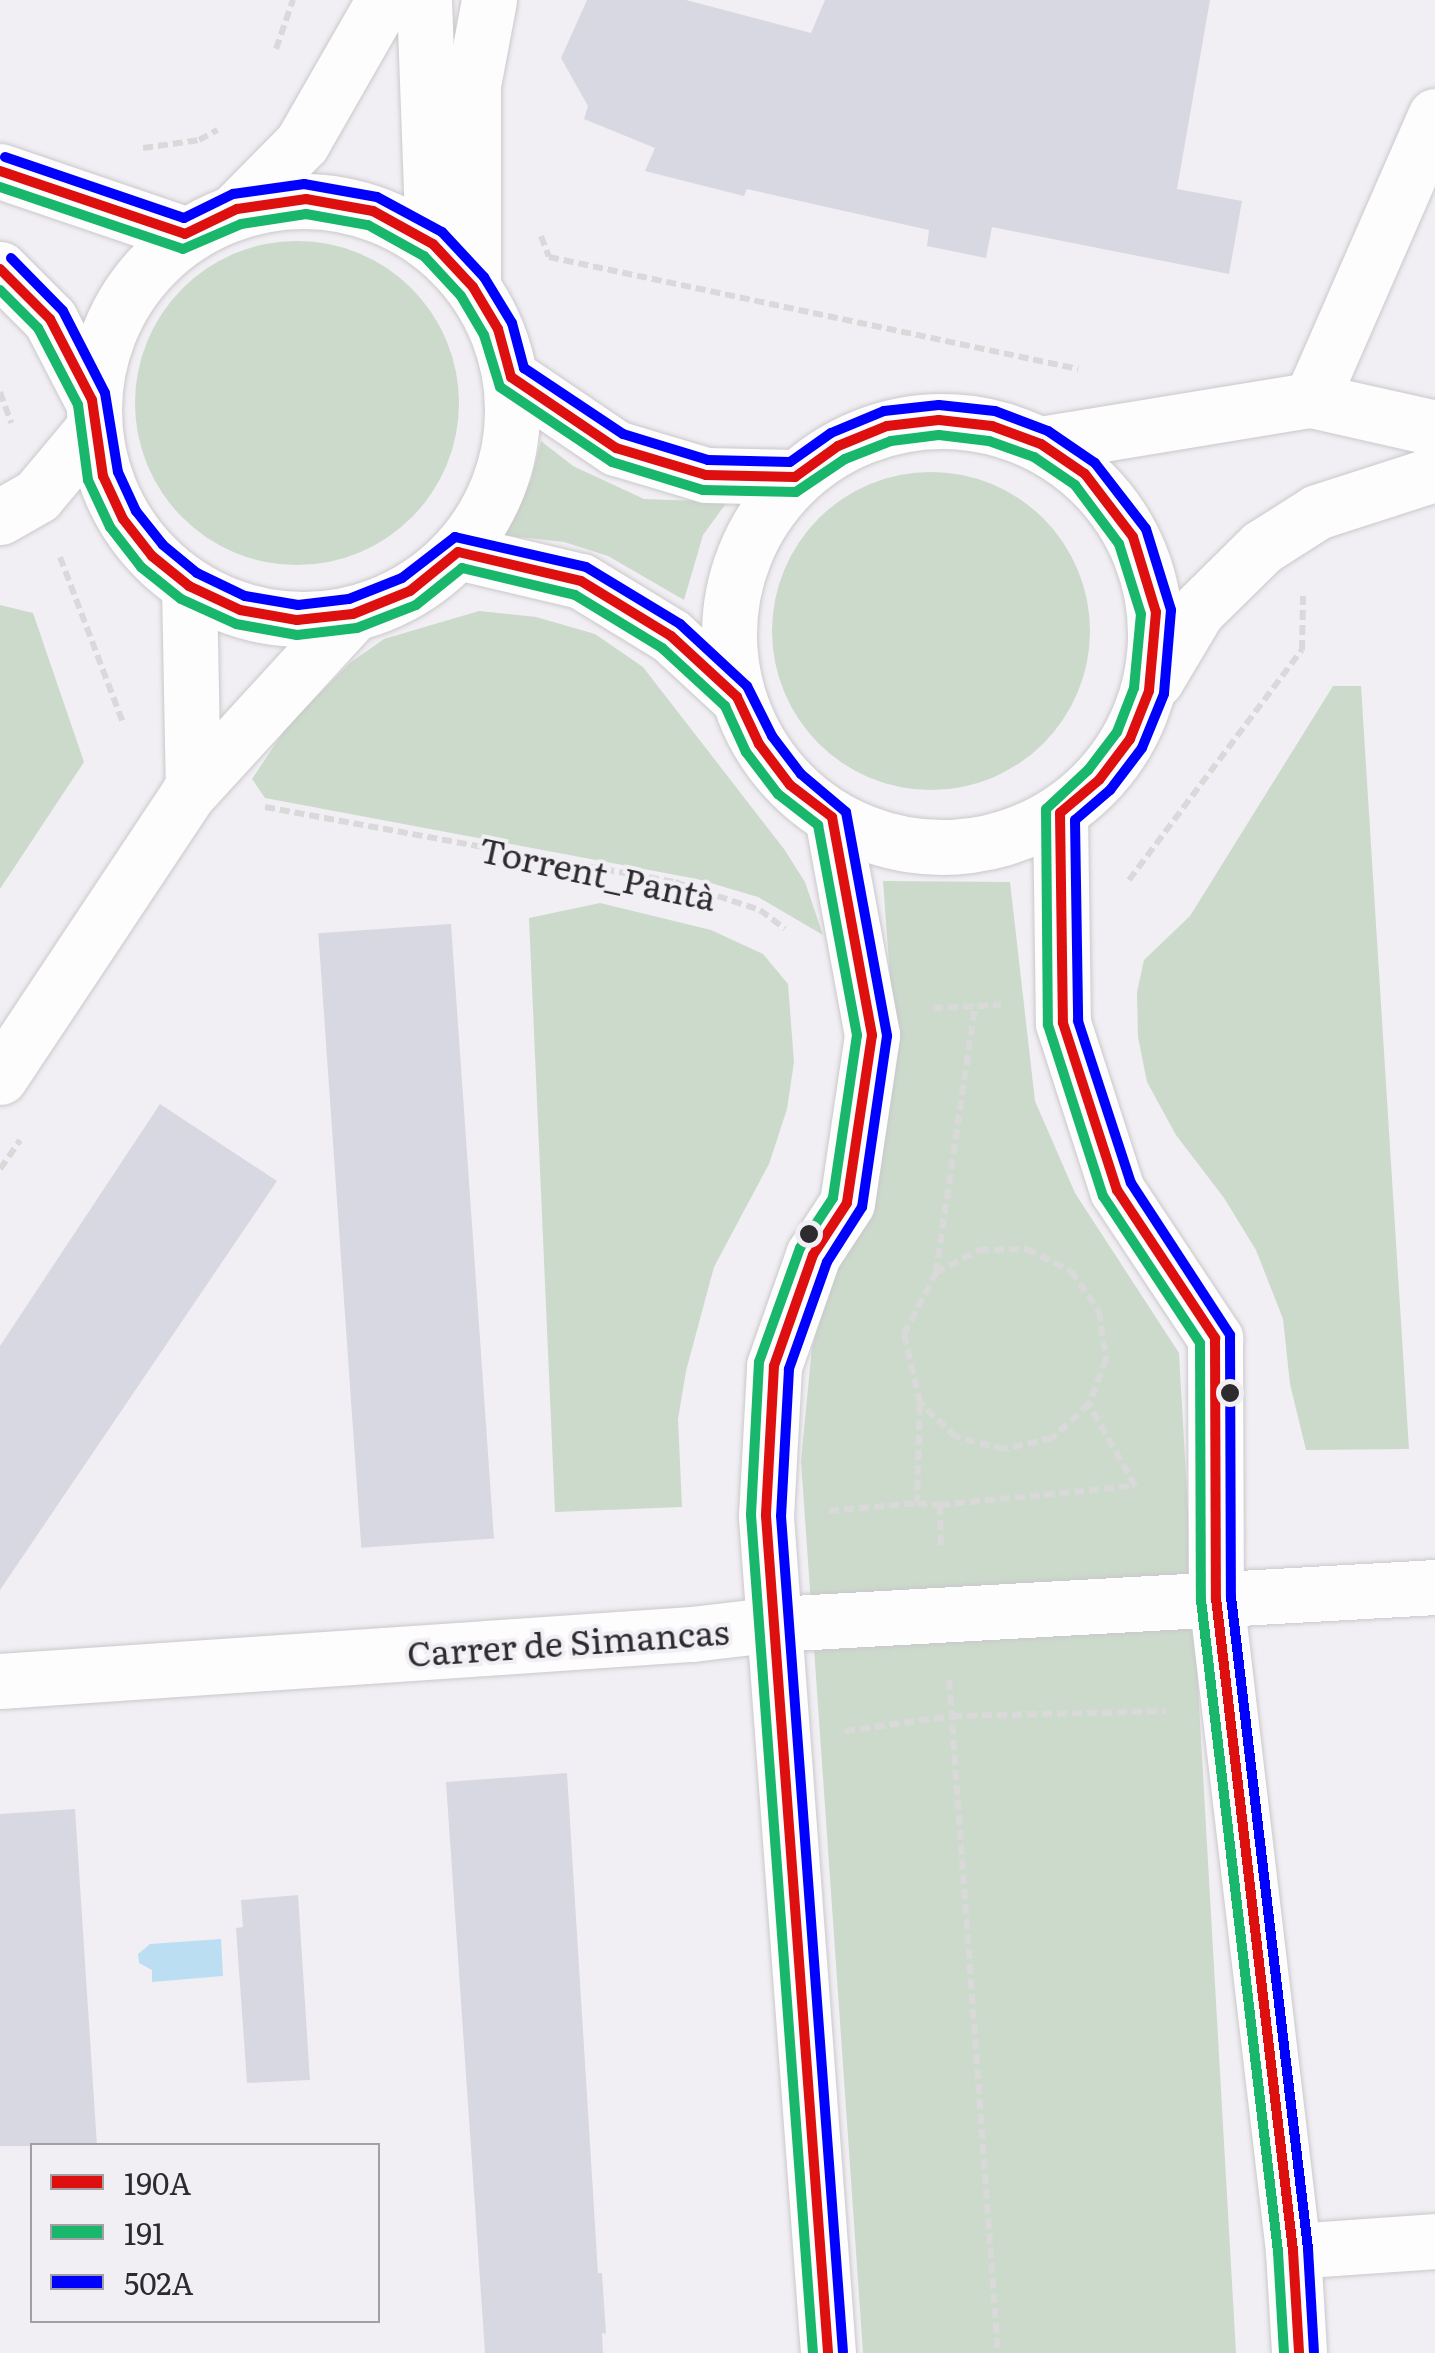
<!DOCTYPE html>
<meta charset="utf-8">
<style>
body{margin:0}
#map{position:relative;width:1435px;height:2353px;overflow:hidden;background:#f1eff3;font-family:Literata,serif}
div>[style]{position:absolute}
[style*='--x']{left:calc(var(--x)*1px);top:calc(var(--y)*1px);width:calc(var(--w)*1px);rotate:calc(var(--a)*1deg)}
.green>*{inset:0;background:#ccdacc}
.round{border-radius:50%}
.water>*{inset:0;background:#bcdef2}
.building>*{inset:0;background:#d8d8e2;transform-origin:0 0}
.path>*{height:6px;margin-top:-3px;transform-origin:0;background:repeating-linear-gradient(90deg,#d9d9da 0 10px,transparent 0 15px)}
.roads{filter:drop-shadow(0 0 2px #cac8cb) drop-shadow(0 0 2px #cac8cb)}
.street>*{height:55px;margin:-27.5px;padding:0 27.5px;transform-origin:27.5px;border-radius:27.5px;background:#fdfdfd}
.secondary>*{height:55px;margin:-27.5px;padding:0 27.5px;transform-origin:27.5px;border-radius:27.5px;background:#fdfdfd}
.secondary>.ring{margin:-27.5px;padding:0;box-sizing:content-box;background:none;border:55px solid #fdfdfd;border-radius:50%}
.bus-1>*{height:10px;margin:-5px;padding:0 5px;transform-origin:5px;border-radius:5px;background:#dd0f0f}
.bus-2>*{height:10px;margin:-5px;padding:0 5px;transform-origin:5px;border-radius:5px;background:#18b76b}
.bus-3>*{height:10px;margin:-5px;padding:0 5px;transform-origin:5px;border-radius:5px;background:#00f}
.dots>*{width:28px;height:28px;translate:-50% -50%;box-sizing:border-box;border:5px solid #f1eef4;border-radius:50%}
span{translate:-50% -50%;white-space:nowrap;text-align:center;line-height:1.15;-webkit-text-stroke:8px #f1eef4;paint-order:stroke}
.street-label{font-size:35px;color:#2d2b2e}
.legend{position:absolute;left:30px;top:2143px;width:350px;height:180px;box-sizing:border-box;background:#f1eef4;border:2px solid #a3a0a5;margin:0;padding:12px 18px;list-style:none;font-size:30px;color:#2d2b2e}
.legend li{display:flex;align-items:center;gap:20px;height:50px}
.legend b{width:50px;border:2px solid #a3a0a5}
</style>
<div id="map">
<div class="green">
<div class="round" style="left:135px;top:241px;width:324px;height:324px"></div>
<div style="clip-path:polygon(541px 441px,573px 466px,644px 499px,727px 502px,703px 535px,684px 600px,608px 556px,564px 542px,502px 535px,531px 480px)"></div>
<div class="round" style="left:772px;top:472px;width:318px;height:318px"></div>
<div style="clip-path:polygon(0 605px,33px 613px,84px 762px,0 889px)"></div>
<div style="clip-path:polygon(479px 611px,536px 617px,595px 634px,643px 667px,784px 849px,805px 882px,823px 935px,758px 897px,697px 879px,265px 798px,252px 779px,288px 725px,351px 662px,384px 639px)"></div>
<div style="clip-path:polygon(1333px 686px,1361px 686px,1409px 1449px,1306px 1450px,1290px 1384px,1283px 1319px,1256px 1250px,1224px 1198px,1176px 1135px,1147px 1082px,1138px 1037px,1137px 992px,1144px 960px,1190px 916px)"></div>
<div style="clip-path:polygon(883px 881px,1010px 882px,1035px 1101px,1075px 1193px,1179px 1353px,1236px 2353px,863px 2353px,801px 1461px,812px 1347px,833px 1271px,892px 1004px)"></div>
<div style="clip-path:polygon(600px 903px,711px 930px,763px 954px,788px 984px,794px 1062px,787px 1109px,769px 1164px,714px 1267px,686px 1371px,678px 1419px,682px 1507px,555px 1512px,529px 918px)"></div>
</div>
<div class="water">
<div style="clip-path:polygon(221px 1939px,223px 1976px,152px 1982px,152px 1970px,139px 1963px,138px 1954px,150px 1944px)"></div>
</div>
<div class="building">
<div style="clip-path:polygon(587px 0,686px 0,811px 33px,825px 0,1210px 0,1177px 189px,1242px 201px,1229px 274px,992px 227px,986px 258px,927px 246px,929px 230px,747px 189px,744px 196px,645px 171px,655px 148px,584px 119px,588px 106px,561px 58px)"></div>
<div style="left:451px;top:924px;width:616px;height:133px;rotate:86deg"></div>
<div style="clip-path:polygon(160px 1104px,277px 1181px,0 1590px,0 1346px)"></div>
<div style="clip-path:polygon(567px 1773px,598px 2273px,602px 2273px,606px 2334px,602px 2333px,603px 2353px,485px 2353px,446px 1782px)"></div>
<div style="clip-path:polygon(75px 1809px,97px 2146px,0 2146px,0 1814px)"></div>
<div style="clip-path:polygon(298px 1895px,310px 2080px,247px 2083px,236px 1928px,243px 1927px,241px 1900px)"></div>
</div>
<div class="path">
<div style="--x:276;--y:49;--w:52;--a:-70.9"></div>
<div style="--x:143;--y:148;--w:57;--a:-8.1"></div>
<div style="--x:199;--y:140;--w:21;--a:-29"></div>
<div style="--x:541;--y:236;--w:22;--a:69"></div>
<div style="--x:549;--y:257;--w:541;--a:11.95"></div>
<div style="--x:0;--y:392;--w:33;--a:70"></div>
<div style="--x:60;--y:557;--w:178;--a:69.2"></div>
<div style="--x:265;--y:807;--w:417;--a:10.4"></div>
<div style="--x:675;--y:882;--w:89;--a:18.2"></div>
<div style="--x:760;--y:910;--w:31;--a:37"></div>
<div style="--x:1129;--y:880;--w:288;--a:-53.1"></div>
<div style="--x:1302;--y:650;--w:54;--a:-88.9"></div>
<div style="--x:933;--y:1008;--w:68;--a:-2.5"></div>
<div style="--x:0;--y:1169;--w:35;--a:-55"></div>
<div style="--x:936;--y:1273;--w:49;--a:-28.1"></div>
<div style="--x:979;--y:1250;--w:48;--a:-1.2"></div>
<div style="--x:1027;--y:1249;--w:49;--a:26.6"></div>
<div style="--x:1071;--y:1271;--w:49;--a:55"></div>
<div style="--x:1099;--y:1311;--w:49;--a:81.7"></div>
<div style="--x:1106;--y:1359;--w:48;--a:110.7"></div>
<div style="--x:1089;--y:1404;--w:50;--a:137.4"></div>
<div style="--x:1052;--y:1438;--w:49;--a:167.1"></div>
<div style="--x:1004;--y:1449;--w:49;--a:-166"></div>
<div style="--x:956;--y:1437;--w:50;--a:-136.6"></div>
<div style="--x:920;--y:1403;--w:71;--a:-103.1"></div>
<div style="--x:904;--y:1334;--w:69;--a:-62.3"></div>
<div style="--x:936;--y:1273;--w:271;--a:-81.7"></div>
<div style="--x:920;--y:1405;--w:98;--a:91.8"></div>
<div style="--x:917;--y:1503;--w:23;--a:5"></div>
<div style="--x:940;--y:1505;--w:196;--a:-5.6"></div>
<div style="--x:1135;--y:1486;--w:94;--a:-119.3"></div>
<div style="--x:940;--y:1505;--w:43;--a:88.7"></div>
<div style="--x:829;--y:1511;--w:88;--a:-5.2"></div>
<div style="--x:949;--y:1680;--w:675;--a:85.84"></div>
<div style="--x:845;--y:1731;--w:108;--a:-8"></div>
<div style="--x:952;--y:1716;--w:214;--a:-1.3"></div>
</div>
<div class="roads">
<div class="street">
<div style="--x:473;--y:287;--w:202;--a:-90"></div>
<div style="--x:473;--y:85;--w:86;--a:-79.3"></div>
<div style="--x:1311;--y:400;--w:310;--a:-66.4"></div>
<div style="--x:0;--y:517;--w:43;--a:-29.6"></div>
<div style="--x:37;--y:496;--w:87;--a:-50.1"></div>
<div style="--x:0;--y:1681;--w:694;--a:-3.89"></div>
<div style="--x:692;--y:1634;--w:85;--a:-6.8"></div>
<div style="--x:776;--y:1624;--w:660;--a:-3.21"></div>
<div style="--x:1293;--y:2251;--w:142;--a:-4"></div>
</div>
<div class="secondary">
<div style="--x:424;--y:0;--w:244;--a:87.9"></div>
<div style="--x:0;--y:171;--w:195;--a:18.8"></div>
<div class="ring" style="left:94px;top:201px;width:363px;height:363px"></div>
<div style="--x:237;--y:209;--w:93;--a:-45.4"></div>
<div style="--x:302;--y:143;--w:165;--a:-60.2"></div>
<div style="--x:0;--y:269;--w:71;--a:45"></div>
<div style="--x:50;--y:319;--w:91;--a:62.6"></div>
<div style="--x:511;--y:377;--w:127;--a:34.1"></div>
<div style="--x:616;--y:448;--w:94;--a:16.7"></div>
<div style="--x:706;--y:475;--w:89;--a:1.3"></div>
<div class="ring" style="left:729px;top:421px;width:371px;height:371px"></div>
<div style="--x:1041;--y:444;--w:274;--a:-9.3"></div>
<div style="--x:1311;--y:400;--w:127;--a:12.7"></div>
<div style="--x:458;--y:552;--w:126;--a:13.3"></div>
<div style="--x:581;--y:581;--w:105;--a:31.4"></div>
<div style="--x:671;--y:636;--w:90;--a:42.7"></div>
<div style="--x:189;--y:586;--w:202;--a:88.9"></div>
<div style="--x:1156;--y:680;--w:80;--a:-59.3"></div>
<div style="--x:1197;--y:611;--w:91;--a:-44.6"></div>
<div style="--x:1262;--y:547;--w:65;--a:-32.5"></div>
<div style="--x:1317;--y:512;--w:124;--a:-17.9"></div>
<div style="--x:1060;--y:813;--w:210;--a:89.2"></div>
<div style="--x:1063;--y:1023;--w:176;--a:72.1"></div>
<div style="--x:1117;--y:1190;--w:178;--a:56.5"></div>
<div style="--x:1215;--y:1338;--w:260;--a:89.8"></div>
<div style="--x:1216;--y:1598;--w:658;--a:83.27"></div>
<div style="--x:1293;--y:2251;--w:102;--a:86.6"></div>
<div style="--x:0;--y:1077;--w:340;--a:-56.4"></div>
<div style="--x:188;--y:794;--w:244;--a:-47.5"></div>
<div style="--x:828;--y:2353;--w:839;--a:-94.24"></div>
<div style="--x:766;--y:1516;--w:150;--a:-86.9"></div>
<div style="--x:774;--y:1366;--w:118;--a:-70.6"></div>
<div style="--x:813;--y:1255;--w:62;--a:-56.8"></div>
<div style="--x:847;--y:1203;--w:170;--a:-81.5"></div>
<div style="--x:872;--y:1035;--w:222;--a:-100.4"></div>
</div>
</div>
<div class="bus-1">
<div style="--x:0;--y:171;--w:195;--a:18.8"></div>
<div style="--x:185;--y:234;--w:58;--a:-25.7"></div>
<div style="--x:237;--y:209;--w:70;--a:-8.2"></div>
<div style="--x:306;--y:199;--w:68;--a:10.2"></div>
<div style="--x:373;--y:211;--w:68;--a:28.8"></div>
<div style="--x:433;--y:244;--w:59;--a:47.1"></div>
<div style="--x:473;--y:287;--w:49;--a:59.2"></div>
<div style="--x:498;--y:329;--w:50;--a:74.8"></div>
<div style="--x:511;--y:377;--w:127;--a:34.1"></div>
<div style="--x:616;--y:448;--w:94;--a:16.7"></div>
<div style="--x:706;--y:475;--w:89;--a:1.3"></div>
<div style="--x:795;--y:477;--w:53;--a:-35.8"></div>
<div style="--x:838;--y:446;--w:53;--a:-22.2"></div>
<div style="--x:887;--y:426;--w:52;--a:-6.6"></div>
<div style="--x:939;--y:420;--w:53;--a:6.5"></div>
<div style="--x:992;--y:426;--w:52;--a:20.2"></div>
<div style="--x:1041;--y:444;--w:53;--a:34.3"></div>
<div style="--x:1085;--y:474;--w:79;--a:52.7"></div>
<div style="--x:1133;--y:537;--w:78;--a:73"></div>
<div style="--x:1156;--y:612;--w:79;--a:95.1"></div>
<div style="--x:1149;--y:691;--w:52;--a:111.6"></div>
<div style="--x:1130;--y:739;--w:51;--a:127.1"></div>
<div style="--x:1099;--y:780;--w:51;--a:139.8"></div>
<div style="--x:1060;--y:813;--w:210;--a:89.2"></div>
<div style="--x:1063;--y:1023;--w:176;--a:72.1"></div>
<div style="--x:1117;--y:1190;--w:178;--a:56.5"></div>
<div style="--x:1215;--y:1338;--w:260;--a:89.8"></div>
<div style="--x:1216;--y:1598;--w:658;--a:83.27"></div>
<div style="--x:1293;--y:2251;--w:102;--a:86.6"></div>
<div style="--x:0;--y:269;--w:71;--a:45"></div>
<div style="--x:50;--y:319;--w:91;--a:62.6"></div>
<div style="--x:92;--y:400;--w:77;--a:81.8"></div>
<div style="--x:103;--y:476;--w:47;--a:65.1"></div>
<div style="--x:123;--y:519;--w:47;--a:51.9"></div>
<div style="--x:152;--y:556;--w:48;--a:39"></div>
<div style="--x:189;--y:586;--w:56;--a:25.2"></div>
<div style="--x:240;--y:610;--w:58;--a:10"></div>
<div style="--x:297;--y:620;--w:56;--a:-6.1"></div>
<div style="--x:353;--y:614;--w:61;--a:-22"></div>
<div style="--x:410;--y:591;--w:62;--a:-39.1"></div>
<div style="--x:458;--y:552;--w:126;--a:13.3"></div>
<div style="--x:581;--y:581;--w:105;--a:31.4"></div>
<div style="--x:671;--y:636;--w:90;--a:42.7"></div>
<div style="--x:737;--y:697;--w:52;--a:64.9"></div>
<div style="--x:759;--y:744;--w:51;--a:52.9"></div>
<div style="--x:790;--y:785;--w:53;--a:37.3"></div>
<div style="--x:832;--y:817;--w:222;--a:79.6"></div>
<div style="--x:872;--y:1035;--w:170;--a:98.5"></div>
<div style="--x:847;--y:1203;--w:62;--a:123.2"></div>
<div style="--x:813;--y:1255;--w:118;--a:109.4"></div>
<div style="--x:774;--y:1366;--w:150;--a:93.1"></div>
<div style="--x:766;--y:1516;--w:839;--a:85.76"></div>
</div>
<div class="bus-2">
<div style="--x:0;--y:187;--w:193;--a:18.7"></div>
<div style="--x:183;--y:249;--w:63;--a:-23.3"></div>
<div style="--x:241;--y:224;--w:66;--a:-8.7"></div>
<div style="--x:306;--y:214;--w:63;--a:10.1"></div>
<div style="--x:368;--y:225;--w:64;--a:29"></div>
<div style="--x:424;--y:256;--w:54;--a:47.2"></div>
<div style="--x:461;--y:296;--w:45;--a:59.5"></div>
<div style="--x:484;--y:335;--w:54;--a:72.9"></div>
<div style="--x:500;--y:387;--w:135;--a:33.8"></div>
<div style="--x:612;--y:462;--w:95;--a:17.1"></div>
<div style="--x:703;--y:490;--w:93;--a:1.2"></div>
<div style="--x:796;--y:492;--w:59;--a:-34"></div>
<div style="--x:845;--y:459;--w:49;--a:-21.4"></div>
<div style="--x:891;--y:441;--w:48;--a:-7.1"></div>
<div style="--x:939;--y:435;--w:50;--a:6.8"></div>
<div style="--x:989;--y:441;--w:48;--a:19.6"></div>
<div style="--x:1034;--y:457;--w:50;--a:34.3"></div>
<div style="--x:1075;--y:485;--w:74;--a:53.3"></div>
<div style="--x:1119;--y:544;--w:73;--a:72.6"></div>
<div style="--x:1141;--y:614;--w:74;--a:95.4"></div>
<div style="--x:1134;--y:688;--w:47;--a:111.1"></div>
<div style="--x:1117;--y:732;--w:48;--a:127.3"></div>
<div style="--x:1088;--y:770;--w:57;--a:137.1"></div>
<div style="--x:1046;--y:809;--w:216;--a:89.5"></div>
<div style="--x:1048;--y:1025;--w:180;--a:72.2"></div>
<div style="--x:1103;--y:1196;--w:176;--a:56.6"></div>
<div style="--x:1200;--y:1343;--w:257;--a:89.8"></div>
<div style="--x:1201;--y:1600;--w:657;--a:83.26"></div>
<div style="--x:1278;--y:2252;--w:101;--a:86.6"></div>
<div style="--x:0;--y:290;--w:54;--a:45"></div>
<div style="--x:38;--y:328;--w:87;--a:62.5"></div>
<div style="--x:78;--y:405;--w:76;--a:82.4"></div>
<div style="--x:88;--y:480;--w:52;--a:64.9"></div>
<div style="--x:110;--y:527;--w:51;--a:52.2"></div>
<div style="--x:141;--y:567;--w:51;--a:38.7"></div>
<div style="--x:181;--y:599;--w:60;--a:24.4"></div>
<div style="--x:236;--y:624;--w:62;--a:10.2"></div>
<div style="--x:297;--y:635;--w:60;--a:-6.7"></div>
<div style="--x:357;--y:628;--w:63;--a:-21.3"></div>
<div style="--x:416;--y:605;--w:59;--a:-38.8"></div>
<div style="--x:462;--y:568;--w:116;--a:13.4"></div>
<div style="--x:575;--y:595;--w:102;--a:31.3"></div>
<div style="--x:662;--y:648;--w:86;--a:42.6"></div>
<div style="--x:725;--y:706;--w:51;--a:65.5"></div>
<div style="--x:746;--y:752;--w:53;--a:52.7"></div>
<div style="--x:778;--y:794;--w:51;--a:37.8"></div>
<div style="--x:818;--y:825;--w:214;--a:79.5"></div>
<div style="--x:857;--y:1035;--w:165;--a:98.4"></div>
<div style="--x:833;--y:1198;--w:60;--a:123.4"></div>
<div style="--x:800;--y:1248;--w:121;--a:109.8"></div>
<div style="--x:759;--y:1362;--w:153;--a:93"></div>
<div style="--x:751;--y:1515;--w:840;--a:85.77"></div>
</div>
<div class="bus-3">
<div style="--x:5;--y:157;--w:189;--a:18.8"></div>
<div style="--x:184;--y:218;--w:55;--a:-26.1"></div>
<div style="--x:233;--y:194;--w:72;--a:-8"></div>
<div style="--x:304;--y:184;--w:74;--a:10.1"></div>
<div style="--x:377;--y:197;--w:74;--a:28.3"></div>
<div style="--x:442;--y:232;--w:62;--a:47"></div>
<div style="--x:484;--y:277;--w:54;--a:58.7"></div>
<div style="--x:512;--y:323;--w:47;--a:75.1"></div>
<div style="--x:524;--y:368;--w:119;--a:33.7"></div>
<div style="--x:623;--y:434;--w:89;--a:17"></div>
<div style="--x:708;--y:460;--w:82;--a:1.4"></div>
<div style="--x:790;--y:462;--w:50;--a:-35.3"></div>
<div style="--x:831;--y:433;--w:57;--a:-22.5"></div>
<div style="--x:884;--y:411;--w:55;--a:-6.2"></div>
<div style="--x:939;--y:405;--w:56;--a:6.1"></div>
<div style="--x:995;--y:411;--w:57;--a:20.7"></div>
<div style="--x:1048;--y:431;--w:57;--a:34.2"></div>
<div style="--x:1095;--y:463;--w:83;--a:52.3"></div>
<div style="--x:1146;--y:529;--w:85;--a:72.8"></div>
<div style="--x:1171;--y:610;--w:84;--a:94.8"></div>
<div style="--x:1164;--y:694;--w:58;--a:112.2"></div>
<div style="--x:1142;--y:748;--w:53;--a:127.3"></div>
<div style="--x:1110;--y:790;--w:46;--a:139.4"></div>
<div style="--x:1075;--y:820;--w:201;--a:89.1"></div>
<div style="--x:1078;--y:1021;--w:170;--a:71.9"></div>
<div style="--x:1131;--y:1183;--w:181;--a:56.9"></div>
<div style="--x:1230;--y:1335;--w:262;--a:89.8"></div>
<div style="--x:1231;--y:1597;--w:657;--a:83.26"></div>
<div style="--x:1308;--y:2249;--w:103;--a:86.7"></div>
<div style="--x:11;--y:258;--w:74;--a:45.5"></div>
<div style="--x:63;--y:311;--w:92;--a:62.9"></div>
<div style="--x:105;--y:393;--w:80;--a:80.7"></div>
<div style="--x:118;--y:472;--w:43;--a:65.2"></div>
<div style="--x:136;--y:511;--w:43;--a:51.5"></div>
<div style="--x:163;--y:545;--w:44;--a:39.5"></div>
<div style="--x:197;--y:573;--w:53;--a:25.6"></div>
<div style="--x:245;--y:596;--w:54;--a:9.6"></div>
<div style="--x:298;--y:605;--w:51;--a:-6.7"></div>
<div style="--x:349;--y:599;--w:57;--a:-21.6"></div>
<div style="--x:402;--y:578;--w:67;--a:-37.7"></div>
<div style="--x:455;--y:537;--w:134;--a:12.9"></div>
<div style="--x:586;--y:567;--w:110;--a:31.2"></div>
<div style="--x:680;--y:624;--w:91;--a:42.8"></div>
<div style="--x:747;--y:686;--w:56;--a:63.4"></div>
<div style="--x:772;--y:736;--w:48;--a:52.7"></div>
<div style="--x:801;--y:774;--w:59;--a:40.2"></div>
<div style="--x:846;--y:812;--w:228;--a:79.6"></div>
<div style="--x:887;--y:1036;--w:173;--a:98.3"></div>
<div style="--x:862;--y:1207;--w:65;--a:122.5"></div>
<div style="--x:827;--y:1262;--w:114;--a:109.6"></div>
<div style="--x:789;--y:1369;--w:147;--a:93.1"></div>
<div style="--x:781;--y:1516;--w:838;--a:85.76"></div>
</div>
<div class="dots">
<div style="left:809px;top:1234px;background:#2d2b2e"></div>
<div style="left:1230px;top:1393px;background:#2d2b2e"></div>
</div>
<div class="street-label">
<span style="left:598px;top:872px;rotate:12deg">Torrent_Pantà</span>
<span style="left:568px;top:1641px;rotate:-4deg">Carrer de Simancas</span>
</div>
<ul class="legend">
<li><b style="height:12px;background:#dd0f0f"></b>190A</li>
<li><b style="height:12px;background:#18b76b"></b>191</li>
<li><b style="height:12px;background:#00f"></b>502A</li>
</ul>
</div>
